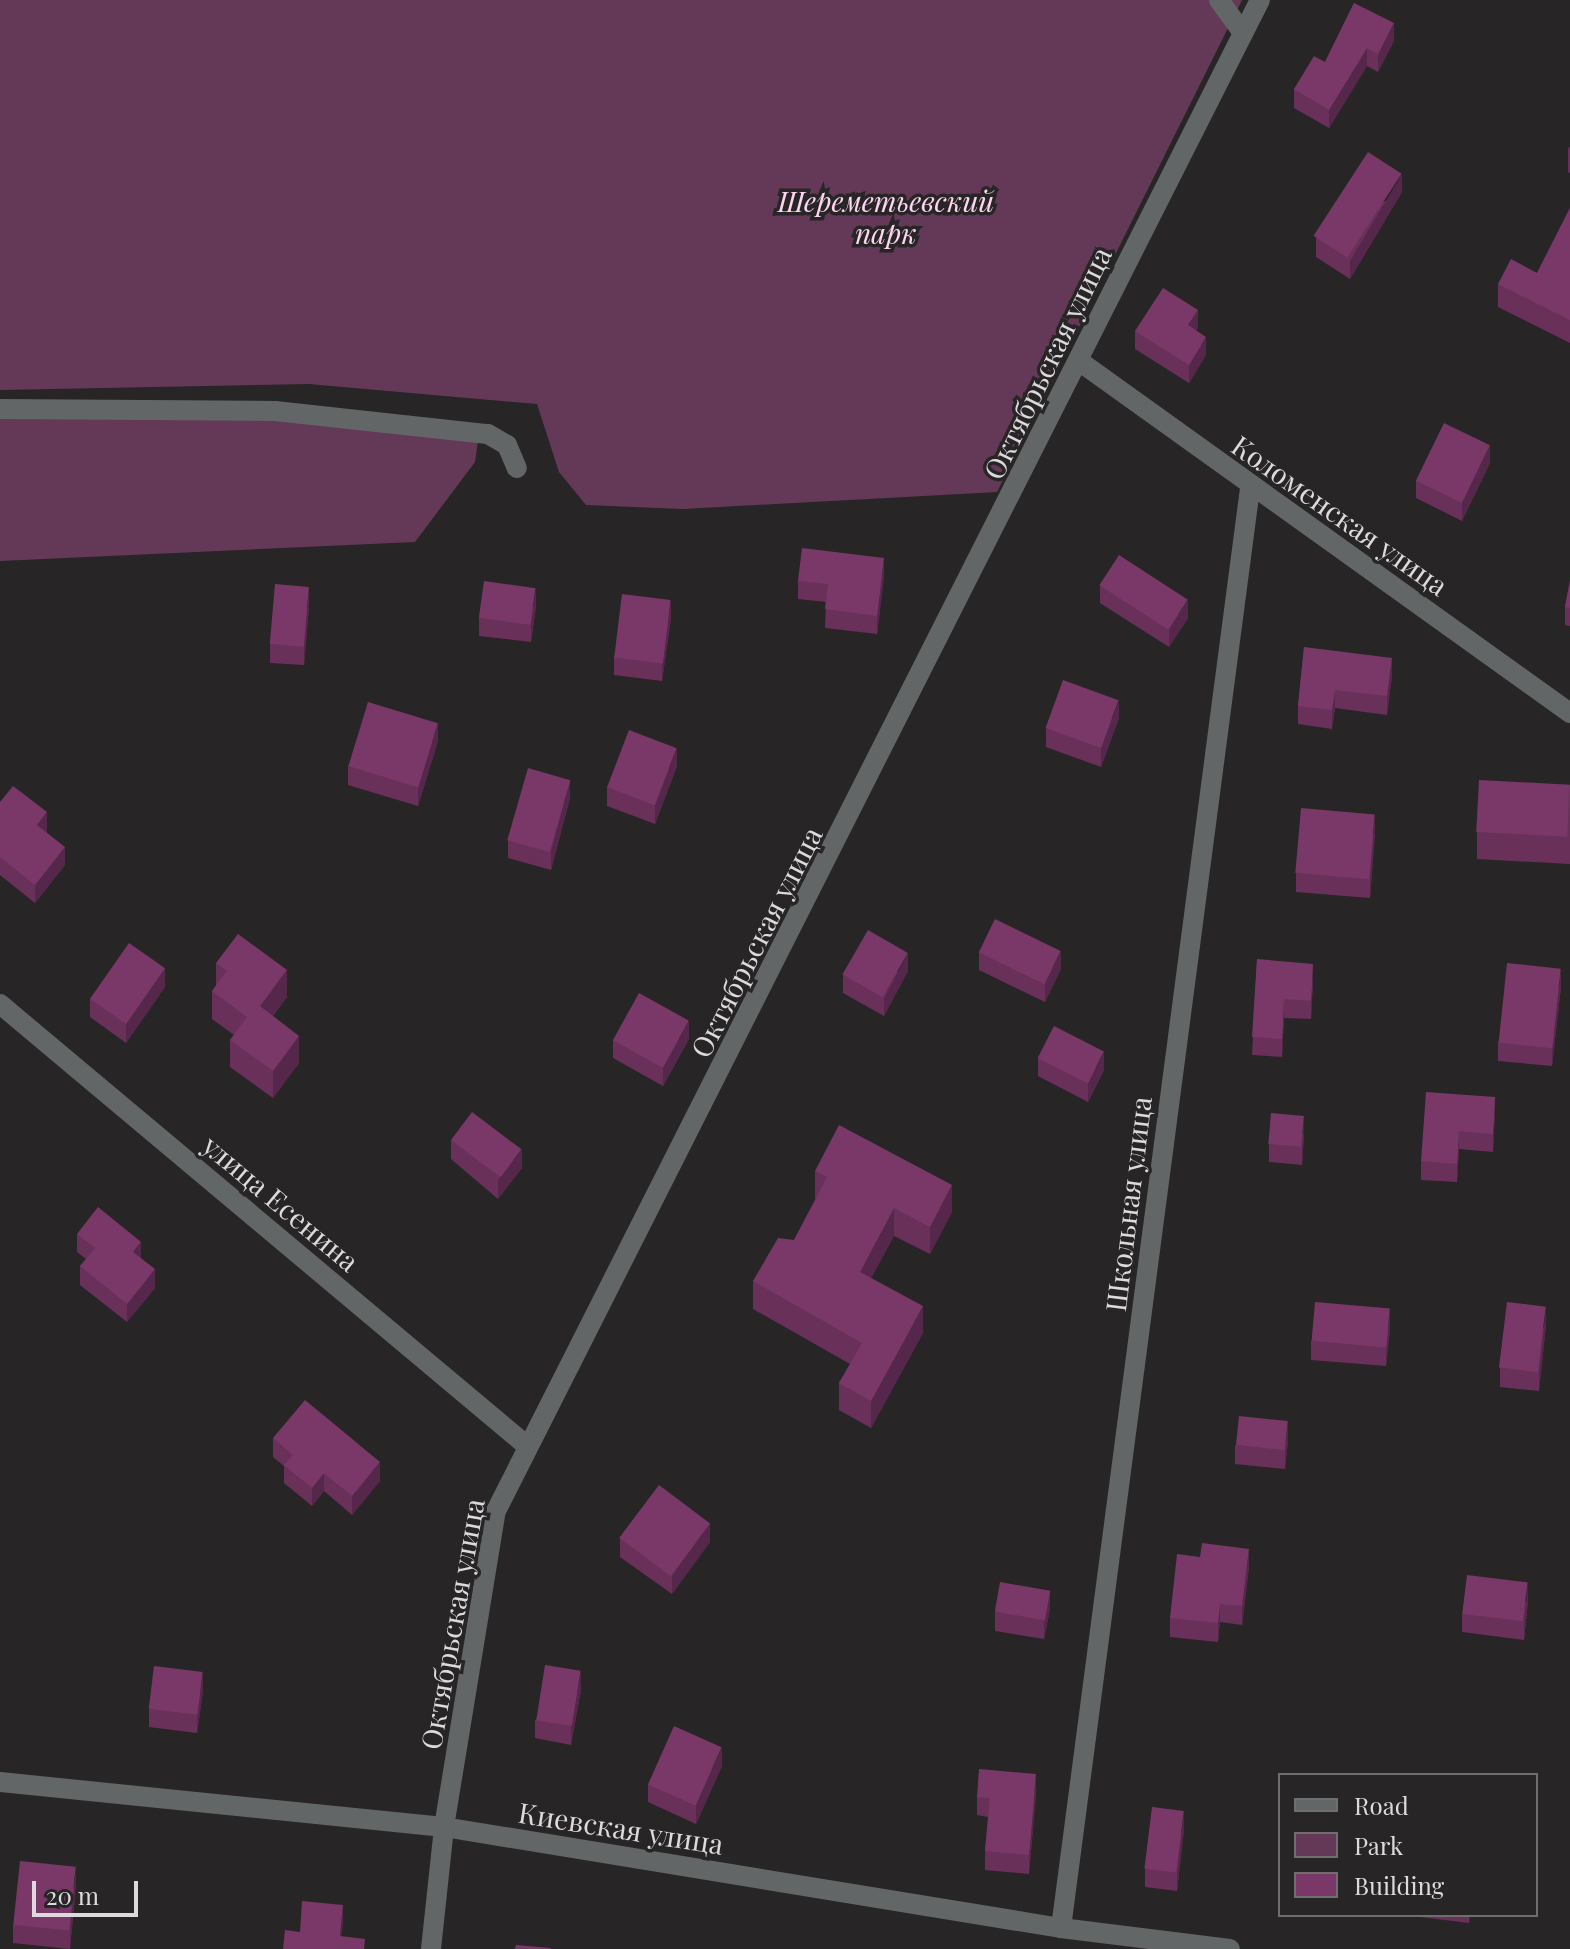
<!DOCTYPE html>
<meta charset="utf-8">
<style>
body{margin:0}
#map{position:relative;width:1570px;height:1949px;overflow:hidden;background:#282527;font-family:"Playfair Display",serif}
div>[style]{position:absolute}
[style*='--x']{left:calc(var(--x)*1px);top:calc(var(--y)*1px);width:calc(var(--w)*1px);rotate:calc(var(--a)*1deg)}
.green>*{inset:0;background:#643958}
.minor>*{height:20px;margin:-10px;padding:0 10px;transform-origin:10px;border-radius:10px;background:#636666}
.wall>*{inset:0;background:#69305a}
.shaded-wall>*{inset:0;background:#55274a}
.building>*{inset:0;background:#7a3869;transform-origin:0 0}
span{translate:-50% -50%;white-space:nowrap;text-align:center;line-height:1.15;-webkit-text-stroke:7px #282527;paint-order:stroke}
.park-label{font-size:28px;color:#fdd5f0;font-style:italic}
.street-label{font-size:28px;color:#dcdadc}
.legend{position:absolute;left:1278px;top:1773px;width:260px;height:144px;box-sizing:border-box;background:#282527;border:2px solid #706d6f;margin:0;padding:10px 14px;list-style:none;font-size:24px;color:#dcdadc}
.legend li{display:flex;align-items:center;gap:16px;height:40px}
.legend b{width:40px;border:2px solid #706d6f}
.scale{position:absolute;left:32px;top:1881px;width:106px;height:36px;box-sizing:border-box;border:4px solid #dcdadc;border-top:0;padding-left:10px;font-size:24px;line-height:28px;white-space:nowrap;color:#dcdadc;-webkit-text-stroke:6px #282527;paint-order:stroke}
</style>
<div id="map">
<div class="green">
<div style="clip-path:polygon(0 0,1242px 0,997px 492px,683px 509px,586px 505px,559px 472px,537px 404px,309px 384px,0 390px)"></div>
<div style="clip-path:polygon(0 418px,272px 418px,478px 441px,475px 462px,415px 542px,0 561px)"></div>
</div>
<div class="minor">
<div style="--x:1219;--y:0;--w:41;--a:54"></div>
<div style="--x:1079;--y:361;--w:604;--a:35.64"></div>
<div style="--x:0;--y:409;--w:275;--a:0.4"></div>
<div style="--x:275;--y:411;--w:214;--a:6.2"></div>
<div style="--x:488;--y:434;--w:22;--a:30"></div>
<div style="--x:507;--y:445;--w:25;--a:67"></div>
<div style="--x:0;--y:1004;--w:686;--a:39.98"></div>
<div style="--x:0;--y:1782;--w:446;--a:5.8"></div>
<div style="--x:444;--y:1827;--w:625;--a:9.3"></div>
<div style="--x:1061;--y:1928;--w:170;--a:7.1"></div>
<div style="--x:1061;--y:1928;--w:1452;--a:-82.52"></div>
<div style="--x:431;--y:1949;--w:123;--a:-83.9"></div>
<div style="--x:444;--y:1827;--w:320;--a:-80.7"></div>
<div style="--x:496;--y:1511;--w:1693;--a:-63.18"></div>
</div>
<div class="wall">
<div style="clip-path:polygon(1354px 3px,1394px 41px,1378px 72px,1367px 66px,1329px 128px,1294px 108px,1294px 89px,1325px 62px)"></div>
<div style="clip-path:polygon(1570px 146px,1570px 173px,1568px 172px,1568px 149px)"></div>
<div style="clip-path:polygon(1402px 192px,1350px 279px,1316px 257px,1316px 238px)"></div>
<div style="clip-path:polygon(1570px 208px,1570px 343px,1498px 307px,1498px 284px,1537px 273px)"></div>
<div style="clip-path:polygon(1198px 328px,1196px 330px,1206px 355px,1189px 383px,1135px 349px,1135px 331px)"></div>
<div style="clip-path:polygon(1490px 463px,1462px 521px,1416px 498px,1416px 480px)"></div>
<div style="clip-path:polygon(884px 576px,877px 634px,825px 628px,826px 602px,798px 599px,798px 581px)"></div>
<div style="clip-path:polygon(1570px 580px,1570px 626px,1565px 625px,1565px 607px)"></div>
<div style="clip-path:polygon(1100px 585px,1188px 618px,1169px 647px,1100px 603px)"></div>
<div style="clip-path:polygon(309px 606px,304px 665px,270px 663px,270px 644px)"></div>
<div style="clip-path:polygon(536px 606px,531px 642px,479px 636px,479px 618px)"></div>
<div style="clip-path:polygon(671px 618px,662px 681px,614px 675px,614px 657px)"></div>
<div style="clip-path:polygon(1304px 647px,1392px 676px,1387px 715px,1335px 708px,1332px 729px,1298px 724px,1298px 706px)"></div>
<div style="clip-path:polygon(1119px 718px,1101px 767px,1046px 747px,1046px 728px)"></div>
<div style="clip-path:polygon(438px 741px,418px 806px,348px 785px,348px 766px)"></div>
<div style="clip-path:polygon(677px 766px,655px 824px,607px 806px,607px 787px)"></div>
<div style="clip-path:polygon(1570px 785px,1570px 864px,1477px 859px,1477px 832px)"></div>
<div style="clip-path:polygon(570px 798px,551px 870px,508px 858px,508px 840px)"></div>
<div style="clip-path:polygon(0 802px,47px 831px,46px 832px,65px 865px,35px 903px,0 875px)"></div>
<div style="clip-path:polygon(1375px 833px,1370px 898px,1296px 892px,1296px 873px)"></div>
<div style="clip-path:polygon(979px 952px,1061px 969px,1045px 1002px,979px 970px)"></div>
<div style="clip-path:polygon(1257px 959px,1313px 982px,1311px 1019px,1284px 1018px,1282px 1057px,1252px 1055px)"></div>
<div style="clip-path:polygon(216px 963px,287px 997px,273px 1016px,299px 1063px,273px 1098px,230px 1067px,230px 1040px,234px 1035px,212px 1019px,212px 991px,216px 986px)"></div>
<div style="clip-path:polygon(908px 971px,884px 1016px,843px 993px,843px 975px)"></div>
<div style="clip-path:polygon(165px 987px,126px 1043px,90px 1017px,90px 999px)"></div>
<div style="clip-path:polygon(1561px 987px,1552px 1066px,1498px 1061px,1498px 1042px)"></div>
<div style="clip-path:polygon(689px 1039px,663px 1086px,613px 1058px,613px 1040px)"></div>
<div style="clip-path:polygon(1038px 1058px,1104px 1070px,1088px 1102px,1038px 1076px)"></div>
<div style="clip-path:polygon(1495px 1097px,1493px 1152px,1459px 1149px,1457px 1182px,1421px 1180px,1421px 1161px)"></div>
<div style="clip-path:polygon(1304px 1134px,1302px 1165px,1269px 1162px,1269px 1144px)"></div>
<div style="clip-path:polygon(451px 1140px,522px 1168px,498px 1199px,451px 1159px)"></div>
<div style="clip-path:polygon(815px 1171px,952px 1212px,930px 1254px,894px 1236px,871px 1278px,923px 1333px,871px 1428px,839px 1410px,839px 1383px,850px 1364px,753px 1309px,753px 1281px,794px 1240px,816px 1199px,815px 1198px)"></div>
<div style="clip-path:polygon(77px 1234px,141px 1258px,155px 1288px,127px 1322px,80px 1285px,80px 1266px,86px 1259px,77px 1252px)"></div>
<div style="clip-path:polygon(1546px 1325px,1539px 1391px,1500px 1387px,1500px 1368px)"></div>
<div style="clip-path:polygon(1390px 1328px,1386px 1366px,1311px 1360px,1311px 1341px)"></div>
<div style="clip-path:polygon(273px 1438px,380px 1481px,352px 1515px,324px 1491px,312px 1506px,284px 1483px,284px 1466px,273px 1457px)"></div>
<div style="clip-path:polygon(1288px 1440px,1285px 1469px,1235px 1464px,1235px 1445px)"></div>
<div style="clip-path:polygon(620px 1538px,710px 1542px,672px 1594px,620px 1557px)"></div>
<div style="clip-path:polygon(1249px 1567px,1242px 1625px,1220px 1622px,1218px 1642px,1170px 1637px,1170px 1618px)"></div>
<div style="clip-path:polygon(1528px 1601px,1524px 1640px,1462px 1632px,1462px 1614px)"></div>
<div style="clip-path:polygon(1050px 1609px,1044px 1639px,995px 1631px,995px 1612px)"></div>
<div style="clip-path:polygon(581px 1690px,571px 1745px,535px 1738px,535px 1720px)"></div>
<div style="clip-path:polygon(203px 1691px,197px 1733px,149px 1727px,149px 1709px)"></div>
<div style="clip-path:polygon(722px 1766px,696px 1824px,648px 1802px,648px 1784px)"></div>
<div style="clip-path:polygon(1036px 1793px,1029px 1874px,985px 1870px,985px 1851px,988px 1817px,977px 1815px,977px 1797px)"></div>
<div style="clip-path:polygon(1184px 1829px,1177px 1891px,1145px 1887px,1145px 1869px)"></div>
<div style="clip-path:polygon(76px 1886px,70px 1949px,13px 1943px,13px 1925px)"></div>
<div style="clip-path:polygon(1404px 1915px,1470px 1915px,1469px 1923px)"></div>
</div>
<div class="shaded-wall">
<div style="clip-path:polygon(1394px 23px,1394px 41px,1378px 72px,1378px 54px)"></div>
<div style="clip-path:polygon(1367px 48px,1367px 66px,1329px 128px,1329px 110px)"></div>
<div style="clip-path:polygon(1402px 174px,1402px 192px,1350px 279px,1350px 261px)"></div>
<div style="clip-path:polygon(1198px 310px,1198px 328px,1188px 344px,1188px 325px)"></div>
<div style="clip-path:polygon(1206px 337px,1206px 355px,1189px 383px,1189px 365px)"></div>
<div style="clip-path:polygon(1490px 445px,1490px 463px,1462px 521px,1462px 502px)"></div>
<div style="clip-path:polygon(884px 558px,884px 576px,877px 634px,877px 616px)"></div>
<div style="clip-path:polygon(309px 587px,309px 606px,304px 665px,304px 647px)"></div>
<div style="clip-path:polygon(536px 588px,536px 606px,531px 642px,531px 624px)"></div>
<div style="clip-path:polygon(671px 600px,671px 618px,662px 681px,662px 663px)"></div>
<div style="clip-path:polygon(1188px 600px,1188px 618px,1169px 647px,1169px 629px)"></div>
<div style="clip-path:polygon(1392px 658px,1392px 676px,1387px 715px,1387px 696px)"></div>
<div style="clip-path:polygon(1335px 690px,1335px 708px,1332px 729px,1332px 710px)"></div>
<div style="clip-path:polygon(1119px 700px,1119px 718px,1101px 767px,1101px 748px)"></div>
<div style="clip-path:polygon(438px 723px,438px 741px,418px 806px,418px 787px)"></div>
<div style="clip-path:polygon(677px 748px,677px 766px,655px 824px,655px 805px)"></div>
<div style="clip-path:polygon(570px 780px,570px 798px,551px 870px,551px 851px)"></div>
<div style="clip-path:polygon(47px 812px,47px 831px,37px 843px,37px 825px)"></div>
<div style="clip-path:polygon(1375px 814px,1375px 833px,1370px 898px,1370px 879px)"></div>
<div style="clip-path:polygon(65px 847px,65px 865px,35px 903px,35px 885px)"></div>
<div style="clip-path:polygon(1061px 951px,1061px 969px,1045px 1002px,1045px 983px)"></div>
<div style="clip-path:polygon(908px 953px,908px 971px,884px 1016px,884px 998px)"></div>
<div style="clip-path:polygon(1313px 964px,1313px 982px,1311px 1019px,1311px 1001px)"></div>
<div style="clip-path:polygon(165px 968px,165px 987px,126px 1043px,126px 1024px)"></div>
<div style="clip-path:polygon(1561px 969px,1561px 987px,1552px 1066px,1552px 1048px)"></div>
<div style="clip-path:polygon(287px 970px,287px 997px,260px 1034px,260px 1006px)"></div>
<div style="clip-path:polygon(1284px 999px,1284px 1018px,1282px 1057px,1282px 1039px)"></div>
<div style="clip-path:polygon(689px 1021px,689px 1039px,663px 1086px,663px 1068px)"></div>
<div style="clip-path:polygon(299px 1036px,299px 1063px,273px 1098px,273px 1071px)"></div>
<div style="clip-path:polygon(1104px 1052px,1104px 1070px,1088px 1102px,1088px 1084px)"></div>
<div style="clip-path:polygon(1495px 1097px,1495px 1116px,1493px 1152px,1493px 1134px)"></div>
<div style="clip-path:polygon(1304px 1116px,1304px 1134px,1302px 1165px,1302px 1147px)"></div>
<div style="clip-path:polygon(1459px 1131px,1459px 1149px,1457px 1182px,1457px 1164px)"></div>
<div style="clip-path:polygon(522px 1149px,522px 1168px,498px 1199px,498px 1180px)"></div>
<div style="clip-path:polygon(952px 1185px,952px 1212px,930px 1254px,930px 1227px)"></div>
<div style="clip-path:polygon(894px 1208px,894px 1236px,860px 1299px,860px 1272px)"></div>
<div style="clip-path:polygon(141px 1242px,141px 1260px,133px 1252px)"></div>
<div style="clip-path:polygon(155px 1269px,155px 1288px,127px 1322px,127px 1304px)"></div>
<div style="clip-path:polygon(923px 1306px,923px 1333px,871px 1428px,871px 1401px)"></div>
<div style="clip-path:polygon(1546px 1307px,1546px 1325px,1539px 1391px,1539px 1373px)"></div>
<div style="clip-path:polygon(1390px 1309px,1390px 1328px,1386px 1366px,1386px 1348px)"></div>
<div style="clip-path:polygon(1288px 1421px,1288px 1440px,1285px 1469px,1285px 1450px)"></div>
<div style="clip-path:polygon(380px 1462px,380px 1481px,352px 1515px,352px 1496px)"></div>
<div style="clip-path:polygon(324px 1473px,324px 1491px,312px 1506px,312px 1488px)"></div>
<div style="clip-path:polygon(710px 1523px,710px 1542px,672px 1594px,672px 1576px)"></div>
<div style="clip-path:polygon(1249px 1549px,1249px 1567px,1242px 1625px,1242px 1606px)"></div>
<div style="clip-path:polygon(1528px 1582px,1528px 1601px,1524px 1640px,1524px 1621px)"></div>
<div style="clip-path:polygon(1050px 1591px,1050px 1609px,1044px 1639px,1044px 1621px)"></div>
<div style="clip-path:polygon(1220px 1604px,1220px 1622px,1218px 1642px,1218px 1623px)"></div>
<div style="clip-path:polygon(581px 1671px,581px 1690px,571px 1745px,571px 1727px)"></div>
<div style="clip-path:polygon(203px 1672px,203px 1691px,197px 1733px,197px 1715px)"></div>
<div style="clip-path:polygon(722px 1747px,722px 1766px,696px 1824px,696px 1805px)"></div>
<div style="clip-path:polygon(1036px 1774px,1036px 1793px,1029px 1874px,1029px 1855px)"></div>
<div style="clip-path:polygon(1184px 1811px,1184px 1829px,1177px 1891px,1177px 1872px)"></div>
<div style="clip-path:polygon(76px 1867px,76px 1886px,70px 1949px,70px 1930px)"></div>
<div style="clip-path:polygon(343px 1905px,343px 1923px,340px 1949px,340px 1936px)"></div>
</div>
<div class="building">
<div style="clip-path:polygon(1354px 3px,1394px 23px,1378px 54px,1367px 48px,1329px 110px,1294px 89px,1314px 56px,1325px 62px)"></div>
<div style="left:1368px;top:152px;width:40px;height:100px;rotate:33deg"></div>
<div style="clip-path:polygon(1570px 208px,1570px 320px,1498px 284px,1511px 259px,1537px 273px)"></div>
<div style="clip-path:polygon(1163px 288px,1198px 310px,1188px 325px,1206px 337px,1189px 365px,1135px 331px)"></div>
<div style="left:1444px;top:423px;width:51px;height:64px;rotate:26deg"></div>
<div style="clip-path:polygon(802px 548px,884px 558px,877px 616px,825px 609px,828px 584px,798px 581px)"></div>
<div style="left:1119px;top:555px;width:82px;height:36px;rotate:33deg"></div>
<div style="clip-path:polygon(1570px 580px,1570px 608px,1565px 607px)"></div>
<div style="left:484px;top:581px;width:52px;height:37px;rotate:8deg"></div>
<div style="left:275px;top:584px;width:34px;height:60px;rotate:5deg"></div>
<div style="left:622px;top:594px;width:49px;height:64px;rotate:7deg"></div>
<div style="clip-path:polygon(1304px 647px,1392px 658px,1387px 696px,1335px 690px,1332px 710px,1298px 706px)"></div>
<div style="left:1063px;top:680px;width:59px;height:51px;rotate:20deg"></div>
<div style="left:368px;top:702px;width:73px;height:67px;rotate:17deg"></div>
<div style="left:629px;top:730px;width:51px;height:61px;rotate:21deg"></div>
<div style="left:528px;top:768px;width:44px;height:75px;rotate:16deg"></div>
<div style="left:1479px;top:780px;width:91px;height:52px;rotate:3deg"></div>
<div style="clip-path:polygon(13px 786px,47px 812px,37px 825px,65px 847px,35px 885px,0 857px,0 802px)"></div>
<div style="left:1301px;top:808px;width:74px;height:65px;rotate:5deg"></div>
<div style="left:995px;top:919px;width:73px;height:37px;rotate:26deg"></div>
<div style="left:868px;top:930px;width:46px;height:51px;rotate:30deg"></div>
<div style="clip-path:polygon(238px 934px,287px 970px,260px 1006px,299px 1036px,273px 1071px,230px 1040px,247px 1017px,212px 991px,227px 971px,216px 963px)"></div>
<div style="left:129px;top:943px;width:44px;height:68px;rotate:35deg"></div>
<div style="clip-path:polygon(1257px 959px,1313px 964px,1311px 1001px,1284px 999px,1282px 1039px,1252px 1037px)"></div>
<div style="left:1507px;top:963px;width:54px;height:80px;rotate:6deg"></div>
<div style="left:639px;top:993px;width:57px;height:54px;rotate:29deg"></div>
<div style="left:1054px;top:1026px;width:56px;height:36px;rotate:27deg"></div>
<div style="clip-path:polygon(1426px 1092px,1495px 1097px,1493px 1134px,1459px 1131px,1457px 1164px,1421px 1161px)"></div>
<div style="left:472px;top:1112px;width:62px;height:35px;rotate:37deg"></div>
<div style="left:1271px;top:1113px;width:33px;height:31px;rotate:5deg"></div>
<div style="clip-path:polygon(839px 1125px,952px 1185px,930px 1227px,894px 1208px,860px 1272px,923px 1306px,871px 1401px,839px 1383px,862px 1343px,753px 1281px,778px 1238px,794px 1240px,827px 1177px,815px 1171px)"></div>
<div style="clip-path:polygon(98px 1207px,141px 1242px,133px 1252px,155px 1269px,127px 1304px,80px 1266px,95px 1248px,77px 1234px)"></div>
<div style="left:1315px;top:1302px;width:75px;height:39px;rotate:5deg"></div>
<div style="left:1507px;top:1302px;width:39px;height:66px;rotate:7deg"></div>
<div style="clip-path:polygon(305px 1400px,380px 1462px,352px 1496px,324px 1473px,312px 1488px,284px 1465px,293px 1455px,273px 1438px)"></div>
<div style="left:1239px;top:1416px;width:49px;height:29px;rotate:6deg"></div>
<div style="left:659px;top:1485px;width:64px;height:66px;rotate:37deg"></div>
<div style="clip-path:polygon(1202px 1543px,1249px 1549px,1242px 1606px,1220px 1604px,1218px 1623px,1170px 1618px,1177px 1554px,1200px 1557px)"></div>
<div style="left:1467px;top:1575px;width:61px;height:39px;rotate:7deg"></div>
<div style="left:1000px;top:1582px;width:51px;height:30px;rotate:10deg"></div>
<div style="left:545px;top:1665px;width:36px;height:56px;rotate:9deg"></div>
<div style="left:154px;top:1666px;width:49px;height:43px;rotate:7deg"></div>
<div style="left:674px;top:1726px;width:52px;height:64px;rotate:24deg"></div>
<div style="clip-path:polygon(979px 1769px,1036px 1774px,1029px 1855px,985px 1851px,990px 1798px,977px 1797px)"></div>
<div style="left:1152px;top:1807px;width:32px;height:62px;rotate:7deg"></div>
<div style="left:20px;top:1861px;width:56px;height:64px;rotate:6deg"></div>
<div style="clip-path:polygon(302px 1901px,343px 1905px,340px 1936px,365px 1939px,364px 1949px,283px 1949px,285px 1930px,300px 1932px)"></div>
<div style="clip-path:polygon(516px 1945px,551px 1948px,551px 1949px,515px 1949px)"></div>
</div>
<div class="park-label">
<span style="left:886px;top:217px">Шереметьевский<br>парк</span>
</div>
<div class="street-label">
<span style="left:1047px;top:363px;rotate:-64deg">Октябрьская улица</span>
<span style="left:1340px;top:515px;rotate:35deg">Коломенская улица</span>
<span style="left:756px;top:942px;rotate:-63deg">Октябрьская улица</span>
<span style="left:281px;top:1203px;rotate:40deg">улица Есенина</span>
<span style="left:1128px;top:1204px;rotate:-83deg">Школьная улица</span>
<span style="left:452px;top:1624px;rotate:-80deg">Октябрьская улица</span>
<span style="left:621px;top:1828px;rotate:9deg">Киевская улица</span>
</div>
<ul class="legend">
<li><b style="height:10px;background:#636666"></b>Road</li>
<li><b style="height:22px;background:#643958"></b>Park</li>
<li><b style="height:22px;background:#7a3869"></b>Building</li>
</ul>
<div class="scale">20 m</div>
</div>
